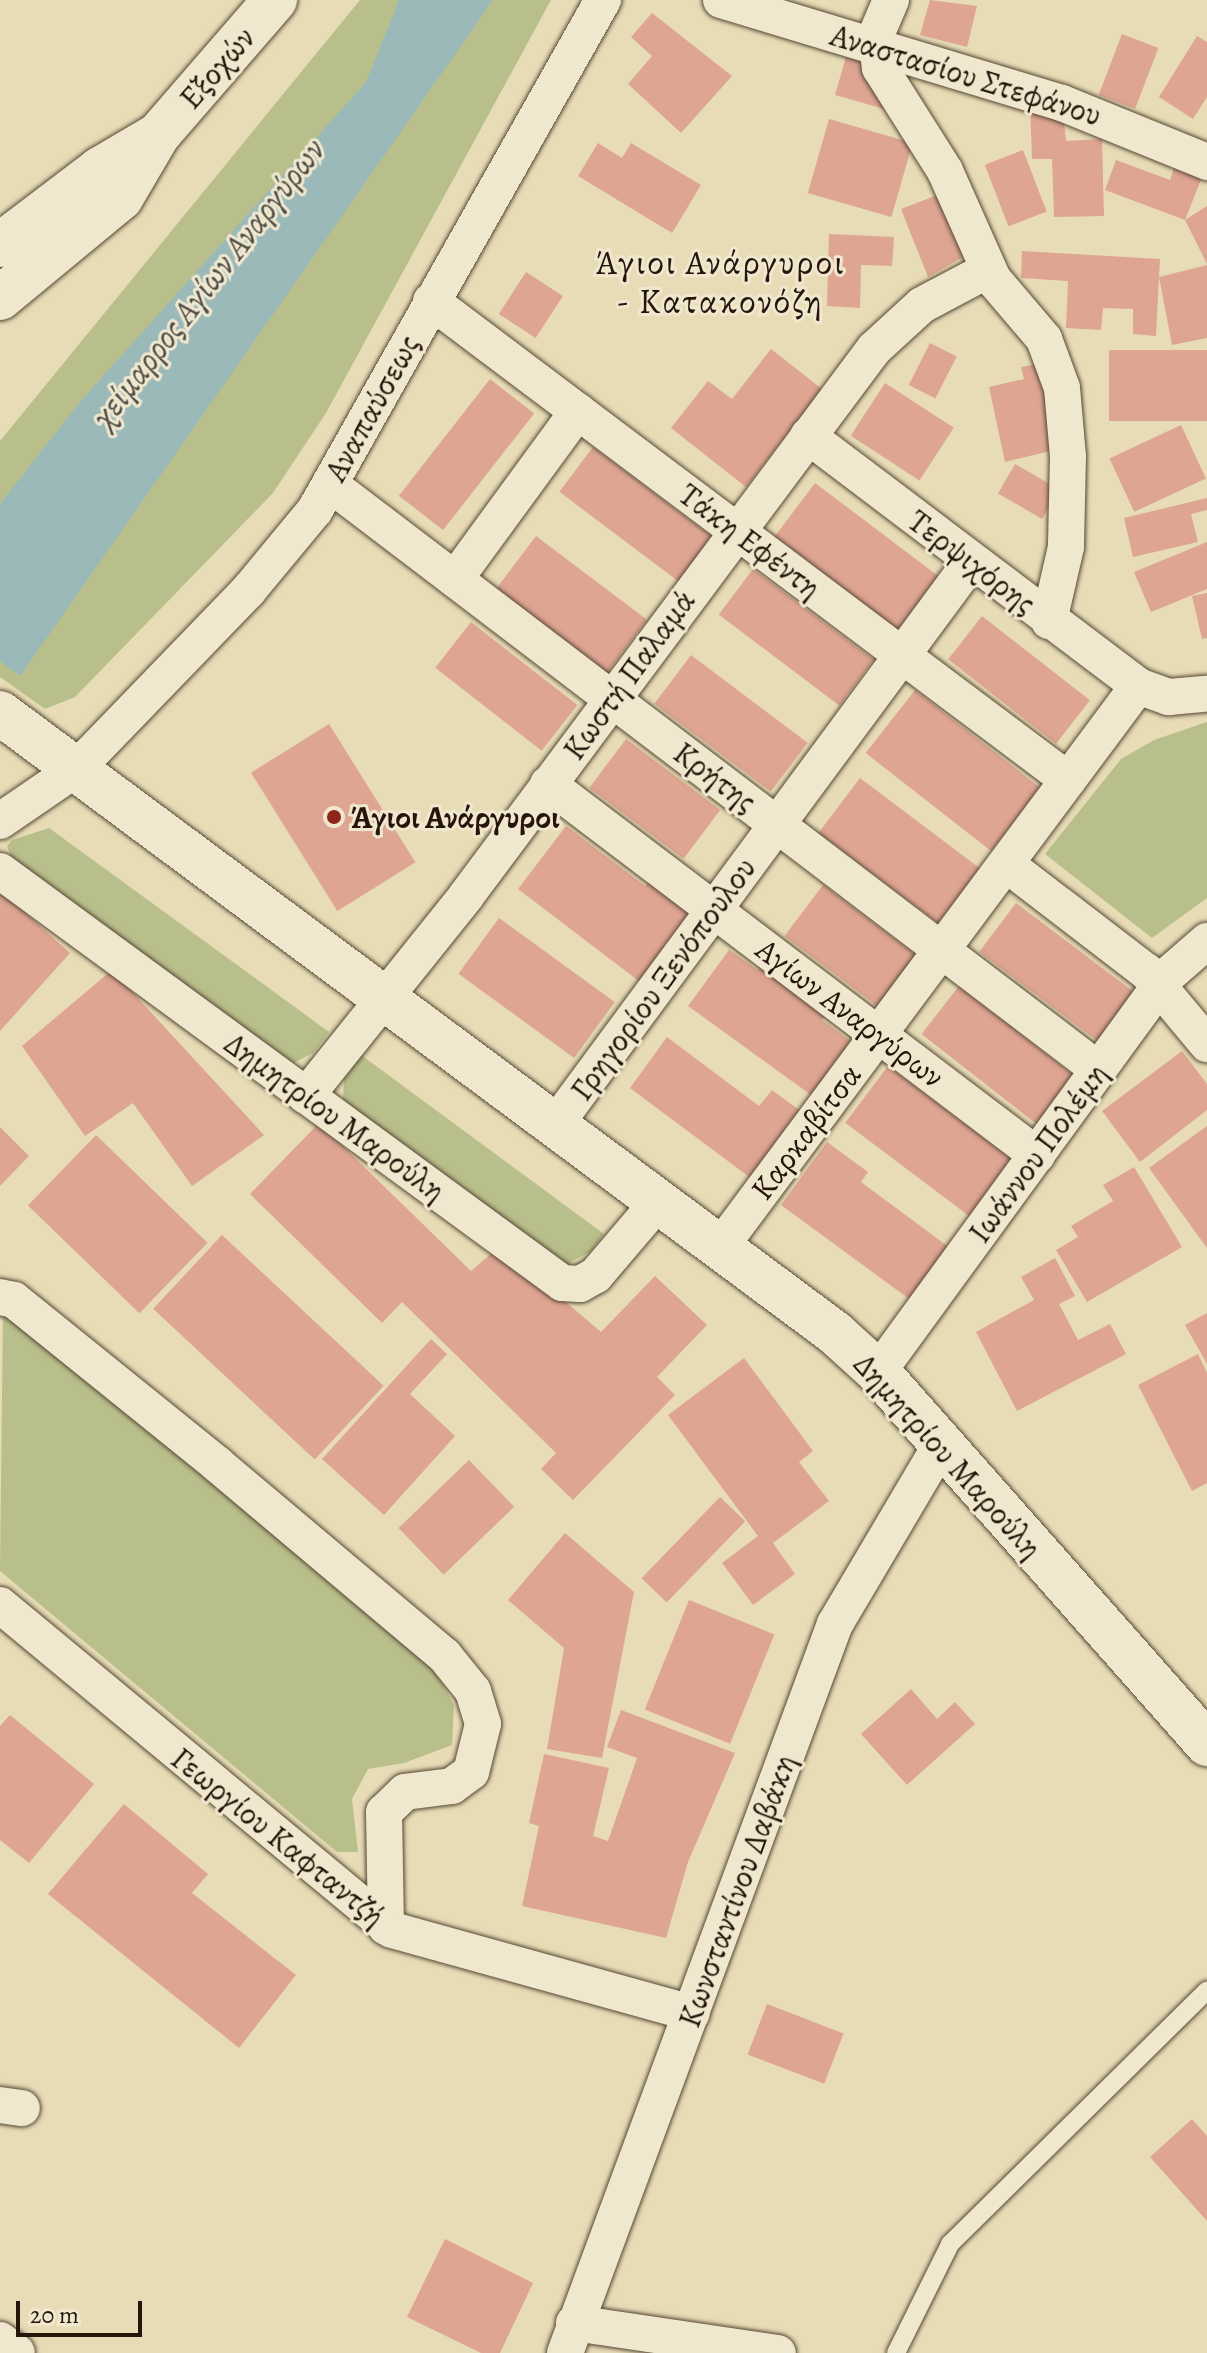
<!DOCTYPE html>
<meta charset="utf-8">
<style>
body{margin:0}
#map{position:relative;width:1207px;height:2353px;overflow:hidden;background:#e7dcb5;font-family:Alegreya,serif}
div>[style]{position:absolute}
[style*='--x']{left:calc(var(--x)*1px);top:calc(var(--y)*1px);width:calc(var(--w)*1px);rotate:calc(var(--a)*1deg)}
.green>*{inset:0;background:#b9bf8b}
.water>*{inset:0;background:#9bb9b8}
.building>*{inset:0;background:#dea592;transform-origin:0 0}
.roads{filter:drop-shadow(0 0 2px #574736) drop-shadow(0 0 2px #574736)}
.lane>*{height:18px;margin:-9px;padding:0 9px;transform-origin:9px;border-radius:9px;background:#efe8cf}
.street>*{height:36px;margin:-18px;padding:0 18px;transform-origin:18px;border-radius:18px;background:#efe8cf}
.secondary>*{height:44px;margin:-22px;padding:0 22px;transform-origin:22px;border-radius:22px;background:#efe8cf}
.dots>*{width:22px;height:22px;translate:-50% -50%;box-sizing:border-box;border:4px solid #efe8cf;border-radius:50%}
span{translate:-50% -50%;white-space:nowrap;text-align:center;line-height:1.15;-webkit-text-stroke:6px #efe8cf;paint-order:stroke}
.street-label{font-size:32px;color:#27150c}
.poi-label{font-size:32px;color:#27150c;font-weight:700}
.left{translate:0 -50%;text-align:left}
.neighbourhood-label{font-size:34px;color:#27150c;letter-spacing:2px}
.water-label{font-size:34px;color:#504e48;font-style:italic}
.scale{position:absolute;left:16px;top:2301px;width:126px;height:36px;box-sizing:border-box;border:4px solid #27150c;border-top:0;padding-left:10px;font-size:24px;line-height:28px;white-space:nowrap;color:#27150c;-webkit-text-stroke:6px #efe8cf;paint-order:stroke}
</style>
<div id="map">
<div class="green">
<div style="clip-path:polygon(360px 0,551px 0,326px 413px,273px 493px,75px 697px,45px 709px,0 677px,0 441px)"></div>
<div style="clip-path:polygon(1207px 722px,1207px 898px,1152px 938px,1045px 854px,1121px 759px,1154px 740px)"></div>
<div style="clip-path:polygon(49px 828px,329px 1032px,313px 1053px,293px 1063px,11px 857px,7px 846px,12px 840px)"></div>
<div style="clip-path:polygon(361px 1055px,604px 1234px,590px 1252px,567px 1264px,343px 1100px,344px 1078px)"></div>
<div style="clip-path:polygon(3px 1309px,431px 1664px,454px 1705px,452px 1745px,404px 1763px,368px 1769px,352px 1799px,358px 1852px,337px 1852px,0 1571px)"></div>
</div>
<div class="water">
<div style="clip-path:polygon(399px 0,493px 0,20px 676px,0 661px,0 504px,79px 403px,366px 82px)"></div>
</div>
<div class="building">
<div style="clip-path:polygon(930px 0,977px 6px,967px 47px,920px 35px)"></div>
<div style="clip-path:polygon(652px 13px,732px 76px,681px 133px,628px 84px,652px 56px,631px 37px)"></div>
<div style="left:1122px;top:34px;width:39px;height:65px;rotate:21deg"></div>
<div style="clip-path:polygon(1197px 36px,1207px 42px,1207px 97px,1193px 119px,1159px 97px)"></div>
<div style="clip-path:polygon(851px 40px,895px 112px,835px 95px)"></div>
<div style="clip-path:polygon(1030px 102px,1062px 103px,1066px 141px,1102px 139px,1104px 216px,1054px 217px,1052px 159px,1032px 159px)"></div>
<div style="left:829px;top:119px;width:87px;height:77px;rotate:16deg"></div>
<div style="clip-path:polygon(598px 143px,622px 158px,631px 143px,701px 185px,672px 233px,578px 176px)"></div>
<div style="left:1023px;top:150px;width:66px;height:41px;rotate:69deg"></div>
<div style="clip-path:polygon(1116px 160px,1170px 180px,1176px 162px,1204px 172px,1185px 220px,1105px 190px)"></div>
<div style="clip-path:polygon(953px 189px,979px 248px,928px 277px,901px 209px)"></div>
<div style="clip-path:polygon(1207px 206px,1207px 264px,1185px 220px)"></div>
<div style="clip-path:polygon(829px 234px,894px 237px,892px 266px,861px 265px,860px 308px,827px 306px)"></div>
<div style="clip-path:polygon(1022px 251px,1160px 259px,1159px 277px,1207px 265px,1207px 338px,1172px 345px,1159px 277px,1156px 336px,1133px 334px,1133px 309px,1103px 308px,1101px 330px,1066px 328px,1068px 281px,1021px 278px)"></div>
<div style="left:526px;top:272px;width:44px;height:50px;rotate:33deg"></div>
<div style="left:930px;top:343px;width:30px;height:47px;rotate:27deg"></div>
<div style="clip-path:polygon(771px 349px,822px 389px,746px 487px,671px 428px,708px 381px,732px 399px)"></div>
<div style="left:1207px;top:350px;width:71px;height:98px;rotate:90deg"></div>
<div style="clip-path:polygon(1054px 361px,1067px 447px,1005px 462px,989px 387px,1024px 379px,1021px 367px)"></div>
<div style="left:490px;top:379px;width:56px;height:148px;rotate:38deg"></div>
<div style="left:885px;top:383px;width:82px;height:63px;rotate:33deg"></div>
<div style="left:1181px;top:425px;width:59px;height:79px;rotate:65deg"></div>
<div style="left:593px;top:447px;width:151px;height:56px;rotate:37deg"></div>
<div style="left:1015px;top:464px;width:51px;height:34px;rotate:30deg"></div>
<div style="left:815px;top:483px;width:156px;height:69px;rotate:37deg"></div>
<div style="clip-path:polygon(1207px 498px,1207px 510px,1191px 514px,1198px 542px,1133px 557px,1124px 518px)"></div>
<div style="left:536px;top:536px;width:139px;height:70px;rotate:37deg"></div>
<div style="clip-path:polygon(1207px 542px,1207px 589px,1151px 612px,1134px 572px)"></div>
<div style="left:753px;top:569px;width:151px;height:57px;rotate:37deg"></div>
<div style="clip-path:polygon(1207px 593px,1207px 638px,1202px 639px,1192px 596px)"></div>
<div style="left:982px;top:616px;width:137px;height:55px;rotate:38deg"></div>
<div style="left:471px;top:622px;width:135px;height:58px;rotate:38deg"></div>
<div style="left:691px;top:655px;width:146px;height:61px;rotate:37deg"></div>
<div style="left:915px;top:690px;width:159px;height:80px;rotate:38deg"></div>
<div style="left:329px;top:724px;width:163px;height:92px;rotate:58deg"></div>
<div style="left:626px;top:739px;width:118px;height:61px;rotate:37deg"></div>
<div style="left:860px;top:778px;width:157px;height:69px;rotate:37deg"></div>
<div style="clip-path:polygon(566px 826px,645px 886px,650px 880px,697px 916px,644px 985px,518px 889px)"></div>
<div style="left:823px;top:885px;width:120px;height:64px;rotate:37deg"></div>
<div style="clip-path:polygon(0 890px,70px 953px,0 1031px)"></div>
<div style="left:1016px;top:903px;width:149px;height:61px;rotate:37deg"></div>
<div style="left:499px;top:918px;width:143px;height:69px;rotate:36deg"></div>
<div style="clip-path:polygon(729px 950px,758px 970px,761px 965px,827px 1013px,822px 1020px,857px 1046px,818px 1100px,688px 1006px)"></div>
<div style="clip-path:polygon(112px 970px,264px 1135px,192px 1186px,133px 1103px,85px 1136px,22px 1046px)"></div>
<div style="left:959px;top:986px;width:148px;height:61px;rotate:38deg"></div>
<div style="clip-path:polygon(667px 1037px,759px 1106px,772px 1090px,806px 1115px,756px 1182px,630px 1088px)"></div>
<div style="clip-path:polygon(1182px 1051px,1207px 1084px,1207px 1110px,1140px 1162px,1102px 1111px)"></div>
<div style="left:888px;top:1066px;width:158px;height:71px;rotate:37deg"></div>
<div style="clip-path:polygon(319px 1123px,471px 1271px,500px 1246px,601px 1332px,655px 1276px,707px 1325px,657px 1377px,675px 1395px,573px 1500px,541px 1469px,556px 1453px,402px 1302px,382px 1323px,250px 1194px)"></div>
<div style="clip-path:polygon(1207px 1126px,1207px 1248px,1149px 1168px)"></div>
<div style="clip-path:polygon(0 1127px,29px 1156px,0 1186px)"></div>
<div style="left:96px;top:1135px;width:155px;height:98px;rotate:44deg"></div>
<div style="clip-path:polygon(827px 1142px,868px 1172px,861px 1182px,950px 1248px,912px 1301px,781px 1205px)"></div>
<div style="clip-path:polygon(1134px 1167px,1182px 1247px,1087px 1302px,1056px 1250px,1078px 1237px,1071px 1226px,1113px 1201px,1103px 1185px)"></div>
<div style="left:222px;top:1235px;width:221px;height:101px;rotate:43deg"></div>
<div style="clip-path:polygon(1055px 1258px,1075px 1296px,1059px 1304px,1078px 1340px,1110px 1324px,1126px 1354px,1017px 1411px,976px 1332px,1034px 1300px,1021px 1277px)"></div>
<div style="clip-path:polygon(1207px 1313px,1207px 1364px,1185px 1325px)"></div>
<div style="clip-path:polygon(431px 1339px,447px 1354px,410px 1394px,455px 1436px,384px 1515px,322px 1459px)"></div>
<div style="clip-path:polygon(1198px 1354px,1207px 1373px,1207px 1483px,1192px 1491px,1138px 1385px)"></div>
<div style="clip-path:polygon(744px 1358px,813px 1451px,799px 1462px,829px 1501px,773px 1543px,795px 1574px,753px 1605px,722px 1563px,758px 1536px,668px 1415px)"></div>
<div style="left:469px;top:1460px;width:65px;height:98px;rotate:46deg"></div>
<div style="left:720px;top:1497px;width:35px;height:113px;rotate:44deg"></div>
<div style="clip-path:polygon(565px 1533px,634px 1592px,602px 1758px,547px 1749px,564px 1648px,508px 1600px)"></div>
<div style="left:689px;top:1600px;width:92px;height:118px;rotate:22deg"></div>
<div style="clip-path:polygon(911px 1689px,937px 1719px,955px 1702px,975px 1724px,907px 1785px,861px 1734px)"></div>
<div style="clip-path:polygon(621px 1710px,735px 1753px,688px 1862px,666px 1938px,522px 1906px,539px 1826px,529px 1823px,544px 1754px,609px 1768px,593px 1836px,608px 1841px,637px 1758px,607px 1747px)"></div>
<div style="clip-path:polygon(10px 1715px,94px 1784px,29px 1863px,0 1840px,0 1726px)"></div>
<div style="clip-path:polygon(124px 1804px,208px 1874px,192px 1893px,296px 1975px,239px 2048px,48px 1894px)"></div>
<div style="left:767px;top:2004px;width:82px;height:54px;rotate:21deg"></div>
<div style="clip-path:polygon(1192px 2119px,1207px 2136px,1207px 2221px,1150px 2157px)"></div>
<div style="clip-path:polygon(445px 2239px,533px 2283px,500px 2353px,481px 2353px,407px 2317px)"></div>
</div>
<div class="roads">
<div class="lane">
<div style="--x:896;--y:2353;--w:122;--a:-63.6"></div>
<div style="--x:950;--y:2244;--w:361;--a:-44.6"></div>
</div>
<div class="street">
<div style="--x:721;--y:0;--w:356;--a:16.8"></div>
<div style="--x:1062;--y:103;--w:157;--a:22.1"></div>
<div style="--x:891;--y:0;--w:39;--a:113"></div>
<div style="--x:876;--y:36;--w:32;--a:83"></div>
<div style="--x:880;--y:68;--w:122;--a:57.7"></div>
<div style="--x:945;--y:171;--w:118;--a:66"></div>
<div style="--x:993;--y:279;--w:79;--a:49.6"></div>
<div style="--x:1044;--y:339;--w:52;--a:69.8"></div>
<div style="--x:1062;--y:388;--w:68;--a:85"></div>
<div style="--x:1068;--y:456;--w:91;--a:91.3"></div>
<div style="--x:1066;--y:547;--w:76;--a:102.9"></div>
<div style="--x:431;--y:301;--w:797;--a:36.94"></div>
<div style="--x:808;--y:436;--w:414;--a:37.1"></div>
<div style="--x:1138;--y:686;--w:33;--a:20"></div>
<div style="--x:1169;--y:697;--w:38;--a:-5"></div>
<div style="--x:331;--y:485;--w:965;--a:37.3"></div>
<div style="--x:455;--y:579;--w:208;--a:-53.8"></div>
<div style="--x:548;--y:784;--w:614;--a:37.19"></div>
<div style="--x:0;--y:821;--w:92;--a:-34.4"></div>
<div style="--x:76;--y:769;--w:248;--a:-46"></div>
<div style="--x:248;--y:591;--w:105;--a:-50.4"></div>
<div style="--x:315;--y:510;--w:586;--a:-60.55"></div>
<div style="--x:1006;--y:864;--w:178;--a:37.5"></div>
<div style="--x:1147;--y:972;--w:94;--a:50.2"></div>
<div style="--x:0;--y:871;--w:697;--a:36.24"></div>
<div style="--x:562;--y:1283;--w:18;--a:3"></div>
<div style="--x:580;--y:1284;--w:18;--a:-29"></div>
<div style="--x:596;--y:1275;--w:97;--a:-49.6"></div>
<div style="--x:306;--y:1096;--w:256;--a:-51.3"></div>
<div style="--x:466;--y:896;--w:682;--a:-53.28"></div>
<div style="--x:874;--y:349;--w:65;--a:-42.5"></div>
<div style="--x:922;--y:305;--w:75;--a:-27.9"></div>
<div style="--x:555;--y:1125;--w:700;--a:-53.54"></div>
<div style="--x:721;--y:1246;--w:698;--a:-53.33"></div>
<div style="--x:0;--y:1297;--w:14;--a:12"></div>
<div style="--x:14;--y:1300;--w:261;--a:38.9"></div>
<div style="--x:217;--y:1464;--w:297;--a:40.1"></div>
<div style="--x:444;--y:1655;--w:46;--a:51.1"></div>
<div style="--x:473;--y:1691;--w:34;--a:73"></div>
<div style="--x:483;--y:1724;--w:49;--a:104"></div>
<div style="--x:471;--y:1772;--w:24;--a:144"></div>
<div style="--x:452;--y:1786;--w:47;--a:172.7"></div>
<div style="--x:405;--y:1792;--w:29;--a:136"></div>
<div style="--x:384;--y:1812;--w:115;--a:89"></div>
<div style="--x:878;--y:1372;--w:492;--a:-53.9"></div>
<div style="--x:1168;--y:975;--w:52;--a:-41.1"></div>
<div style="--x:0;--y:1605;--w:509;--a:39.66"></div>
<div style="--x:392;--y:1930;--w:311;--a:15.5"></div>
<div style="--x:0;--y:2105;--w:22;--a:8"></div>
<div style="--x:574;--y:2323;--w:206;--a:8.4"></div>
<div style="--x:0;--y:2340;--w:21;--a:37"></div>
<div style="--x:565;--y:2353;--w:777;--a:-69.68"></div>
<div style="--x:835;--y:1624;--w:208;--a:-59.4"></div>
</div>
<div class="secondary">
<div style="--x:0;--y:245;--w:126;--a:-37.2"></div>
<div style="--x:100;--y:169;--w:67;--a:-30.4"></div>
<div style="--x:0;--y:298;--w:157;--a:-39.6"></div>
<div style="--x:121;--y:198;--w:73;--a:-59.6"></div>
<div style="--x:158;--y:135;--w:179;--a:-49.1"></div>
<div style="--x:0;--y:713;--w:1040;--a:36.59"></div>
<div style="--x:835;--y:1333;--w:58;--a:42.2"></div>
<div style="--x:878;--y:1372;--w:497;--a:48.5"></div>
</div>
</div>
<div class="dots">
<div style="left:334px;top:817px;background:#8f2418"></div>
</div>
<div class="street-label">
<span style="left:217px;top:68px;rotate:-49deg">Εξοχών</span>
<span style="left:966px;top:75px;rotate:17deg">Αναστασίου Στεφάνου</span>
<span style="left:372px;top:408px;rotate:-61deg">Αναπαύσεως</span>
<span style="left:750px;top:541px;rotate:37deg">Τάκη Εφέντη</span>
<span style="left:972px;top:562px;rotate:37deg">Τερψιχόρης</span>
<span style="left:629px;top:675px;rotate:-54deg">Κωστή Παλαμά</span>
<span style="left:715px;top:777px;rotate:37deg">Κρήτης</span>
<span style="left:663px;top:979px;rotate:-54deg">Γρηγορίου Ξενόπουλου</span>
<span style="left:850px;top:1013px;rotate:37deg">Αγίων Αναργύρων</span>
<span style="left:335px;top:1117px;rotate:36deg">Δημητρίου Μαρούλη</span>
<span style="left:806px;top:1132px;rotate:-53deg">Καρκαβίτσα</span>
<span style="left:1038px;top:1153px;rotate:-54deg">Ιωάννου Πολέμη</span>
<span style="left:948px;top:1456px;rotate:48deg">Δημητρίου Μαρούλη</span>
<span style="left:278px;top:1837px;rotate:39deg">Γεωργίου Καφταντζή</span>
<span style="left:737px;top:1891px;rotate:-70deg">Κωνσταντίνου Δαβάκη</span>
</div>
<div class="poi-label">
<span class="left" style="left:350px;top:817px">Άγιοι Ανάργυροι</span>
</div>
<div class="neighbourhood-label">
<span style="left:720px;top:282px">Άγιοι Ανάργυροι<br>- Κατακονόζη</span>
</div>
<div class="water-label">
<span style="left:208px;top:283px;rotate:-52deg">χείμαρρος Αγίων Αναργύρων</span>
</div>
<div class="scale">20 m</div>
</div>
